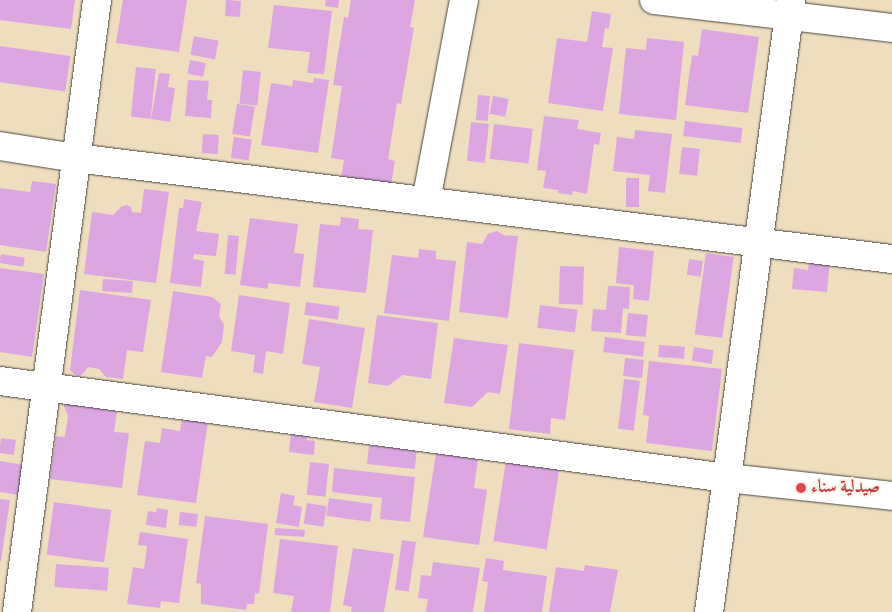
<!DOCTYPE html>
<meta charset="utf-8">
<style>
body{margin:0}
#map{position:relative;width:892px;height:612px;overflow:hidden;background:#efdebd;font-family:Vollkorn,Amiri,serif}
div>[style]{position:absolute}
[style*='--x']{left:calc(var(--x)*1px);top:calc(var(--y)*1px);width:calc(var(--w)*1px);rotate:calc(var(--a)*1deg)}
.building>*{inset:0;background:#dca6e2;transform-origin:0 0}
.roads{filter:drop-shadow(0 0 1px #484641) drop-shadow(0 0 1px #484641)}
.minor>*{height:28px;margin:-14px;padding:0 14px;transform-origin:14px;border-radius:14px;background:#fff}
.dots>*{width:14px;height:14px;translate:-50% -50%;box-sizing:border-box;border:2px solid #f7f3e8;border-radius:50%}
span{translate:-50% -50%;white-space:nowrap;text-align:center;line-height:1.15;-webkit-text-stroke:4px #f7f3e8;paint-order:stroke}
.health-label{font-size:18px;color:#be3a42;font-weight:700}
.left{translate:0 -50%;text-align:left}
</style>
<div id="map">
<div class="building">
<div style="clip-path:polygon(0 0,75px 0,71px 29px,0 20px)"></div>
<div style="clip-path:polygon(123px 0,187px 0,179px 52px,116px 43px)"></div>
<div style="left:226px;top:0;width:15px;height:16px;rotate:4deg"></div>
<div style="clip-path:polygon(326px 0,339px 0,338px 8px,325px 6px)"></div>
<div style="clip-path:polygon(351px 0,415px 0,410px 27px,414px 28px,401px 104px,397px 103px,388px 159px,395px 161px,391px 185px,341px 177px,344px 160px,331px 158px,342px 86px,333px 85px,344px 17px,348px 18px)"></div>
<div style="clip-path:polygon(274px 5px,332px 11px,324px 74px,307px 73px,310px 52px,268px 48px)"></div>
<div style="clip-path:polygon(592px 11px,611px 14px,609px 29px,605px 28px,602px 47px,613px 48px,603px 111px,548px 103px,557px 38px,587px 42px)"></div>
<div style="clip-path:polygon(702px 29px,759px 37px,748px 113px,685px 105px,692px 55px,698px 56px)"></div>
<div style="left:194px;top:36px;width:25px;height:19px;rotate:11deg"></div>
<div style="clip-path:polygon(647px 38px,684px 42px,676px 120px,619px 114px,626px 48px,646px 50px)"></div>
<div style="left:0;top:46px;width:71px;height:36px;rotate:8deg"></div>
<div style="left:190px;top:60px;width:16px;height:14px;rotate:11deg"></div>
<div style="left:136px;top:67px;width:20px;height:50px;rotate:6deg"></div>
<div style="left:243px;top:70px;width:18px;height:34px;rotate:6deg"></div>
<div style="clip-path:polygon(159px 73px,170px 74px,168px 87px,175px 88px,170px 122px,151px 119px)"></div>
<div style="clip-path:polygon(314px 78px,329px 80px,318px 153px,261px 145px,271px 83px,292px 86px,293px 80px,313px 83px)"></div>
<div style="clip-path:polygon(188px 80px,209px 81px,207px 100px,212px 100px,211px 118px,185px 116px)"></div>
<div style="left:478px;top:95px;width:12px;height:25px;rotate:5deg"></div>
<div style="left:493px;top:96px;width:16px;height:18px;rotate:11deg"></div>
<div style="left:237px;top:104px;width:18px;height:30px;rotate:9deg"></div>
<div style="clip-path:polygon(544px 116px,579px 120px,577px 129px,601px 133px,599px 145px,594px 144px,587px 194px,573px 191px,572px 195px,558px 193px,558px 190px,543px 188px,546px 171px,537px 170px)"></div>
<div style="left:685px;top:121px;width:58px;height:15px;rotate:7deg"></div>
<div style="left:471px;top:122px;width:18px;height:39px;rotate:6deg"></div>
<div style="left:494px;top:124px;width:39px;height:35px;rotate:7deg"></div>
<div style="clip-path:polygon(635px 130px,672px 134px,665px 193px,648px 191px,650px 175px,613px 171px,617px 137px,634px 139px)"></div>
<div style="left:203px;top:134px;width:16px;height:19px;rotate:4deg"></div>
<div style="left:234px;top:137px;width:18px;height:21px;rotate:9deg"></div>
<div style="left:682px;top:147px;width:18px;height:27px;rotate:6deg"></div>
<div style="left:626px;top:178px;width:13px;height:29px"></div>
<div style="clip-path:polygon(32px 181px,56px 184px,46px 252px,0 245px,0 188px,30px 192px)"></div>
<div style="clip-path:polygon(144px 189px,169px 192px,156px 283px,84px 274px,92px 212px,113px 215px,121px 207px,127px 205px,131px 207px,132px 212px,141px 213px)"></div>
<div style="clip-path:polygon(184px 199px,202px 202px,196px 231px,219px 234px,216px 256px,194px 254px,193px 259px,204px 261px,201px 287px,170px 283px,179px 208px,183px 208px)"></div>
<div style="clip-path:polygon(341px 217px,359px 219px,358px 229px,373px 230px,366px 293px,313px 287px,320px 224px,340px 226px)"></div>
<div style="clip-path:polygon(250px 218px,298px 224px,294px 253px,304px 254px,300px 287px,268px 283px,268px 289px,240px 285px)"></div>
<div style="clip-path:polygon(497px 231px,503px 235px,518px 236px,508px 318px,459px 312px,467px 242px,482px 244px,488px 234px)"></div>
<div style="left:228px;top:235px;width:11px;height:39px;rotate:5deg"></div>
<div style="clip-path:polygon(619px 247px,654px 251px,649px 301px,633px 299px,634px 285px,616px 283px)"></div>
<div style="clip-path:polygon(419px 249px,436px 251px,436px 259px,456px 261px,449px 321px,384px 313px,392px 255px,418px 258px)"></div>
<div style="left:706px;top:253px;width:28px;height:82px;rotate:8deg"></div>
<div style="left:1px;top:254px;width:24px;height:9px;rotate:9deg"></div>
<div style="clip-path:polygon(810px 257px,830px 259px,827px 292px,792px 289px,794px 268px,808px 270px)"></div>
<div style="left:689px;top:259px;width:14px;height:16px;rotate:8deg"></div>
<div style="left:560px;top:266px;width:24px;height:38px;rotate:2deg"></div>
<div style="clip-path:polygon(0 268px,44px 274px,32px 357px,0 352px)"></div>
<div style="left:103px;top:279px;width:30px;height:12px;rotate:4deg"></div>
<div style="clip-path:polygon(608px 286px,630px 287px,629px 309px,623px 308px,621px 333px,591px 331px,593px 309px,606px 310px)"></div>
<div style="clip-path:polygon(80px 290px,151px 300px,143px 352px,127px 350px,123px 379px,106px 377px,99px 369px,88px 367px,84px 373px,79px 376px,75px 375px,70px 370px)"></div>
<div style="clip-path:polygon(173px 291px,212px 297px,221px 304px,219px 316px,224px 325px,222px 342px,212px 357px,206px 356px,202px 378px,161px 372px)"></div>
<div style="clip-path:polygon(239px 295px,290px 303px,283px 354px,266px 351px,263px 374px,253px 372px,255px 355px,231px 351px)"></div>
<div style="left:306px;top:302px;width:34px;height:13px;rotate:8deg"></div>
<div style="left:540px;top:305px;width:38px;height:23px;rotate:7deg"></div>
<div style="left:628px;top:313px;width:20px;height:22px;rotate:6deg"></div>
<div style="clip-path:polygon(377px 315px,438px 323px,431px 379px,403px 375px,388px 386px,368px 383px)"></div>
<div style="clip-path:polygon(309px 319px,365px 328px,352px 408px,314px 402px,320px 367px,302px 364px)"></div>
<div style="left:605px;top:337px;width:40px;height:15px;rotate:7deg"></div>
<div style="clip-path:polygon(454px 338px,508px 345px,500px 394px,488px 392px,472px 407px,444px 403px)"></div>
<div style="clip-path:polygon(519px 343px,574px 350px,565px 420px,551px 418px,550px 434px,509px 429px)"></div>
<div style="left:659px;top:345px;width:26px;height:12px;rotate:4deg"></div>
<div style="left:694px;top:347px;width:20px;height:14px;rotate:9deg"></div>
<div style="left:625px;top:358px;width:19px;height:18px;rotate:6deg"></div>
<div style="clip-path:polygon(649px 361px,722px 369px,712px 451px,646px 443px,649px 416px,643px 415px)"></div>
<div style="left:624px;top:379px;width:16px;height:50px;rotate:7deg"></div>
<div style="clip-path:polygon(62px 401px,118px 404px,114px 432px,129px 433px,122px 488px,50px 479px,56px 436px,65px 437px,68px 416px)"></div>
<div style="clip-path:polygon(182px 417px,208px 421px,196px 503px,137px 495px,145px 441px,160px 443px,162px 428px,180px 431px)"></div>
<div style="clip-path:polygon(291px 432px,307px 434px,307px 440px,315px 441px,314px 455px,289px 452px)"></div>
<div style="left:1px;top:438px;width:15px;height:15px;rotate:8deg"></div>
<div style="left:369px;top:445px;width:48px;height:19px;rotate:6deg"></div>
<div style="clip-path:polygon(436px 453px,478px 459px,474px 488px,487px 490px,479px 545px,423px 537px)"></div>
<div style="clip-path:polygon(0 461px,24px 465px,19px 495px,0 492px)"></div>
<div style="left:506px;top:461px;width:54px;height:81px;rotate:9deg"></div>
<div style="left:310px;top:462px;width:19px;height:33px;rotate:6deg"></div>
<div style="clip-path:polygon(334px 468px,415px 477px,410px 522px,380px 519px,382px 498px,332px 492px)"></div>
<div style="clip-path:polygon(281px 493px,295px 496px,293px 505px,302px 507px,299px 527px,276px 523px)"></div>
<div style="left:329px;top:498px;width:44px;height:18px;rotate:8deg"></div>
<div style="clip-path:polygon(0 499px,10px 500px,1px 561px,0 561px)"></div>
<div style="left:54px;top:502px;width:58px;height:53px;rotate:8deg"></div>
<div style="left:307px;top:503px;width:20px;height:21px;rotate:9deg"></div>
<div style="clip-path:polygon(157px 508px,168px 510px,166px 528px,146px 525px,148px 511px,156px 512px)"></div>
<div style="left:180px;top:512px;width:18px;height:13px;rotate:6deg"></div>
<div style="clip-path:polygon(205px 516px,268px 524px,259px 594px,255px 593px,254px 604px,247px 604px,246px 610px,201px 604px,201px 584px,196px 583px)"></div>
<div style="left:275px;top:528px;width:30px;height:7px;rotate:4deg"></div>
<div style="clip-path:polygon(140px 532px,188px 539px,179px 603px,161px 601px,160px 608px,127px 604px,133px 567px,144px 569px,147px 546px,138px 545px)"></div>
<div style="clip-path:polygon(280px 539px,338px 546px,330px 612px,291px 612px,294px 596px,273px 593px)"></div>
<div style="left:402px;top:540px;width:14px;height:50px;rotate:8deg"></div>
<div style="clip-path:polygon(353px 548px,394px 554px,384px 612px,351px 612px,352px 607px,343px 605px)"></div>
<div style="clip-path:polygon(486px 558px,504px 561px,503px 570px,547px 576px,542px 612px,484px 612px,488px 582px,482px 581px)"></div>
<div style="clip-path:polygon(433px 562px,480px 568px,473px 612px,426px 612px,428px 599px,418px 598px,421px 575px,431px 576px)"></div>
<div style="left:56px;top:564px;width:53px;height:23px;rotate:4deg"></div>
<div style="clip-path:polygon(585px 565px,618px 570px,610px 612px,549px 612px,556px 567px,584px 571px)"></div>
</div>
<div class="roads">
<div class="minor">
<div style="--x:654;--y:0;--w:240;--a:6.7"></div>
<div style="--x:0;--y:146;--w:77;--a:9"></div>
<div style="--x:76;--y:158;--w:822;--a:7.06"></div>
<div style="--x:426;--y:201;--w:205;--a:-79.3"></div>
<div style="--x:0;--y:381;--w:733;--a:7.6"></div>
<div style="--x:727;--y:478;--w:166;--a:6.2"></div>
<div style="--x:17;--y:612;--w:617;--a:-82.55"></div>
<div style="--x:709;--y:612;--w:617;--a:-82.37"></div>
</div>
</div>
<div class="dots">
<div style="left:801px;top:488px;background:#e0444e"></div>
</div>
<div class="health-label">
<span class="left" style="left:811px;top:488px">صيدلية سناء</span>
</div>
</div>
